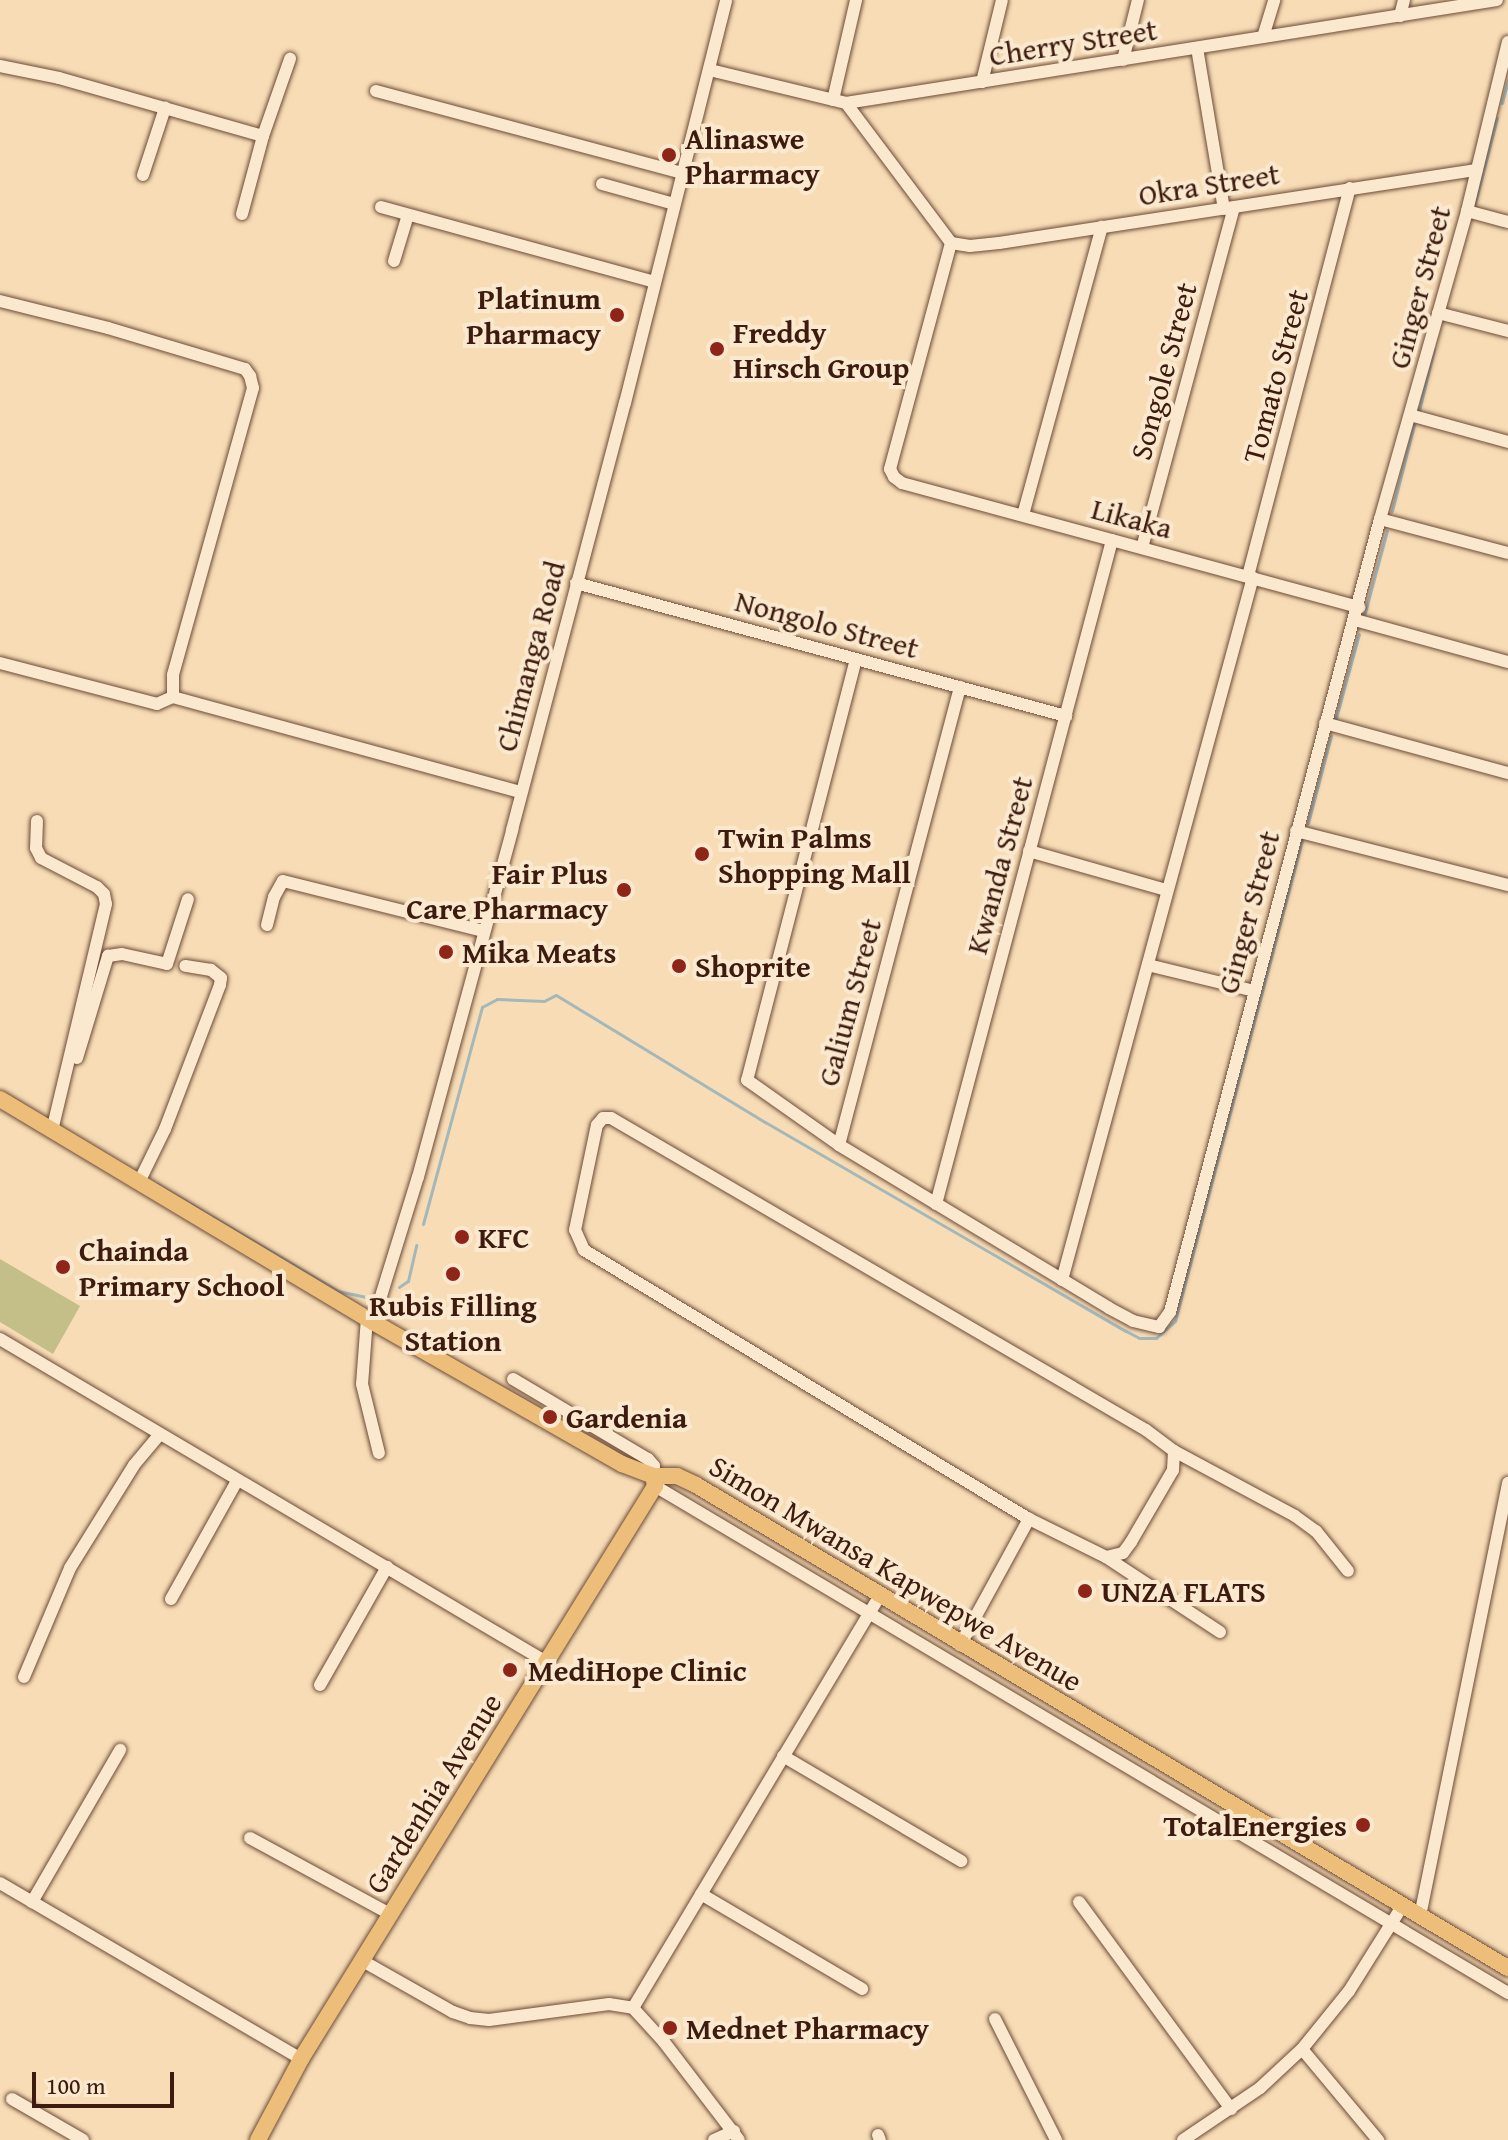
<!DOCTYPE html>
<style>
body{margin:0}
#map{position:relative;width:1508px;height:2140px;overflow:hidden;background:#f7dcb5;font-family:"Gentium Book Plus",serif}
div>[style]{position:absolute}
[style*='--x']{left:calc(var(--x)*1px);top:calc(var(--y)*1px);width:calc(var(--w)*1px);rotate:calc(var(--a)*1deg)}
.green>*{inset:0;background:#c4be88}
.stream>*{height:3px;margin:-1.5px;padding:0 1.5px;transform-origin:1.5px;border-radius:1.5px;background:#a4b8ba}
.roads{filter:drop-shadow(0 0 2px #6c4b38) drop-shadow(0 0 2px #6c4b38)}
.minor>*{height:12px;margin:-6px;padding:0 6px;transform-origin:6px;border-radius:6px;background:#fae8cf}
.major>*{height:16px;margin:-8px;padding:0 8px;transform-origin:8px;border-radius:8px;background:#ecbe7a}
.dots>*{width:22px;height:22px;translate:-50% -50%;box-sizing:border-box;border:4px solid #fae8cf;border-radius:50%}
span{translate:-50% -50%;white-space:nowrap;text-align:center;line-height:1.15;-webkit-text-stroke:8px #fae8cf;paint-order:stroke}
.street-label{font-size:30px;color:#3d1b0f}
.poi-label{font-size:30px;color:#3d1b0f;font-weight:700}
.left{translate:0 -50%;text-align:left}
.right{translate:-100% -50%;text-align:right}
.scale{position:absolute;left:32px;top:2072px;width:142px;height:36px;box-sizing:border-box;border:4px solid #3d1b0f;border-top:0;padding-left:10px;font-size:24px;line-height:28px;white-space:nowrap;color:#3d1b0f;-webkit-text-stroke:6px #fae8cf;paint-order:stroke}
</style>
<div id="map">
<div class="green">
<div style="clip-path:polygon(0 1259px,80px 1306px,53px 1354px,0 1322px)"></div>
</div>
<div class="stream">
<div style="--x:1502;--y:103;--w:24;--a:-75"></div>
<div style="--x:1475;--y:203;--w:88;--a:-75.5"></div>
<div style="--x:1419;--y:411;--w:64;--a:-76.4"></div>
<div style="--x:1392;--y:511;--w:89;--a:-75.7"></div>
<div style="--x:1364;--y:616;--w:88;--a:-74.9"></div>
<div style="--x:1336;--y:718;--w:87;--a:-74.7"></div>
<div style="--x:1308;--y:823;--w:90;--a:-75.2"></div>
<div style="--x:157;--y:1184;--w:210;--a:30.6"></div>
<div style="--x:338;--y:1291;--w:30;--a:12"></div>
<div style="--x:423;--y:1224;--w:225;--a:-74.8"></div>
<div style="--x:482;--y:1007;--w:17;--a:-28"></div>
<div style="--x:497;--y:999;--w:47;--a:2.4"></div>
<div style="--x:544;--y:1001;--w:13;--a:-27"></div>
<div style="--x:556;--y:995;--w:245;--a:31.3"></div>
<div style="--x:765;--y:1122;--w:417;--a:30.1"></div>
<div style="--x:1126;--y:1331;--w:15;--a:28"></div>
<div style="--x:1139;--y:1338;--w:17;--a:0"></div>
<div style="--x:1156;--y:1338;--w:25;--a:-42"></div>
<div style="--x:1175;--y:1321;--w:497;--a:-75.2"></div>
<div style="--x:399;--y:1287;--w:11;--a:-34"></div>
<div style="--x:408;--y:1281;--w:37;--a:-77"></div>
</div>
<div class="roads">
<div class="minor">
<div style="--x:1400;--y:16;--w:16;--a:-76"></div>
<div style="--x:1263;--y:37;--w:39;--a:-73"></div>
<div style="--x:1197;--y:48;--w:163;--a:80.5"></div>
<div style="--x:1123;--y:60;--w:62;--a:-76"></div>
<div style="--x:0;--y:66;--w:60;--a:11.5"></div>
<div style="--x:59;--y:78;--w:212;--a:15.9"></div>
<div style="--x:710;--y:70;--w:140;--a:13.6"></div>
<div style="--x:846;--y:103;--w:175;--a:53.1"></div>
<div style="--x:982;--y:82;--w:84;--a:-76.3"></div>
<div style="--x:376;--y:91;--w:316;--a:15"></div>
<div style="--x:833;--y:100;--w:103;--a:-77"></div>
<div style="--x:846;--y:103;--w:659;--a:-8.99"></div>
<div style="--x:143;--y:175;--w:71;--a:-71.8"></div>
<div style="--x:602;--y:184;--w:75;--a:15.5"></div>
<div style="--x:381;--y:207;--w:284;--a:15.3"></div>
<div style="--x:1467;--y:211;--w:42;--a:15"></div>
<div style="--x:242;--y:214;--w:81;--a:-74.9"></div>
<div style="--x:263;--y:136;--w:82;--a:-70.7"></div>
<div style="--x:951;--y:243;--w:234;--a:105.1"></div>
<div style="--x:890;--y:469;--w:9;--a:63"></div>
<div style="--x:894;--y:477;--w:10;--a:37"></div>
<div style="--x:902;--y:483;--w:474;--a:15.2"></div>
<div style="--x:951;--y:243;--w:19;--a:9"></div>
<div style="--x:970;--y:246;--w:29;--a:-6"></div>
<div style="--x:999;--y:243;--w:483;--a:-8.7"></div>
<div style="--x:394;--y:261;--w:48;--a:-73.1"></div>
<div style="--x:0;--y:301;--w:111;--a:14"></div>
<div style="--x:108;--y:328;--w:143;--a:16.7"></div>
<div style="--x:245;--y:369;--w:9;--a:54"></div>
<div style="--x:250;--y:376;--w:12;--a:76"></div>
<div style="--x:253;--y:388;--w:298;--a:105.6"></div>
<div style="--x:173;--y:675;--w:22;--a:90"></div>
<div style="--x:173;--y:697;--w:361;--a:15.3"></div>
<div style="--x:1438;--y:313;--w:72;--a:14.4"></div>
<div style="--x:1410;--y:415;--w:102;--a:15.4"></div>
<div style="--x:1023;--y:515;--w:299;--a:-74.7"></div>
<div style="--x:1380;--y:519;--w:132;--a:14.9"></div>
<div style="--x:1142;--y:548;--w:353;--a:-74.9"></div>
<div style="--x:1248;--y:576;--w:401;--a:-75.3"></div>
<div style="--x:576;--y:583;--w:508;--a:15.19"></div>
<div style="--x:1355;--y:620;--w:159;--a:15.4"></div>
<div style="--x:856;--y:659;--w:435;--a:104.5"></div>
<div style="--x:747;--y:1080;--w:113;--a:35.2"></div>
<div style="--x:839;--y:1145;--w:315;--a:31.1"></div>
<div style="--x:1109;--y:1308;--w:27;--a:28"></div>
<div style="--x:1133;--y:1321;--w:27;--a:13"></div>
<div style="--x:1159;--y:1327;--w:19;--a:-54"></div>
<div style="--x:1170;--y:1312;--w:820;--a:-75.17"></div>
<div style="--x:1380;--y:519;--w:320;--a:-74.2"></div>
<div style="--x:1467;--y:211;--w:174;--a:-76.4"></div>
<div style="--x:0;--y:663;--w:162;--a:14.6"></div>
<div style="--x:157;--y:704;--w:17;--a:-24"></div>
<div style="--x:1325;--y:723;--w:190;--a:15.3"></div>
<div style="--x:37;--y:821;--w:27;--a:92"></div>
<div style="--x:36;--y:848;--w:11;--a:63"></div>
<div style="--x:41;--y:858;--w:63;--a:27.4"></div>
<div style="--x:97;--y:887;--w:10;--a:45"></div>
<div style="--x:104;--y:894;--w:10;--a:79"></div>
<div style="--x:106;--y:904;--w:232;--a:103.4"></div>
<div style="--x:1296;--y:831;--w:219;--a:14.3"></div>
<div style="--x:1029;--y:851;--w:142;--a:15.9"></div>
<div style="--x:267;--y:925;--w:29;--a:-76"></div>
<div style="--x:274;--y:897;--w:18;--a:-61"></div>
<div style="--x:283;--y:881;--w:207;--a:14"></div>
<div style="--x:1148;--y:965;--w:110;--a:13.7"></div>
<div style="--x:77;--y:1058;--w:107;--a:-73.1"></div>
<div style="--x:108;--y:956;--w:14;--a:-8"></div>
<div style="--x:122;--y:954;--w:46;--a:12.5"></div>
<div style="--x:167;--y:964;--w:68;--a:-72.1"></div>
<div style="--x:839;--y:1145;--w:474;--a:-75.2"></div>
<div style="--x:139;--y:1182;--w:59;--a:-63.9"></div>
<div style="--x:165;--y:1129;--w:154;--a:-69.1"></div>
<div style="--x:220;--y:985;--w:7;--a:-82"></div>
<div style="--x:221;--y:978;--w:13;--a:-141"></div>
<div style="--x:211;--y:970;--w:26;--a:-171"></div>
<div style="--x:936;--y:1204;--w:687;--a:-75.15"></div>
<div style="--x:1062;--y:1280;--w:728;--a:-74.8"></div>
<div style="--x:367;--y:1318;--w:66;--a:94.3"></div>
<div style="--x:362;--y:1384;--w:71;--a:76.2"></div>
<div style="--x:373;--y:1322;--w:152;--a:-72.8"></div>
<div style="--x:418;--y:1177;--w:360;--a:-74.8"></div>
<div style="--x:512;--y:830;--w:442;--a:-75.2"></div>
<div style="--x:625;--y:403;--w:415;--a:-75.9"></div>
<div style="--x:0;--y:1339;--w:637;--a:30.59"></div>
<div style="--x:513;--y:1379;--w:157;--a:30.7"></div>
<div style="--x:648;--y:1459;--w:9;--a:49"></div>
<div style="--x:654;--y:1466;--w:10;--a:96"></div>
<div style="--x:655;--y:1486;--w:992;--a:30.73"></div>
<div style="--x:1106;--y:1557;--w:17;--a:-13"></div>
<div style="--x:1123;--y:1553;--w:14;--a:-54"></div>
<div style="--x:1131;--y:1542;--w:83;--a:-59.7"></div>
<div style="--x:1173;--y:1470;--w:19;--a:-87"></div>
<div style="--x:171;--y:1599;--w:135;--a:-60.8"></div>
<div style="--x:1220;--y:1632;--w:136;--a:-146.7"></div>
<div style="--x:1106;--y:1557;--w:86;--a:-153.7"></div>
<div style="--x:1029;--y:1519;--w:520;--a:-148.85"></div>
<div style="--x:584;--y:1250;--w:22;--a:-114"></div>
<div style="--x:575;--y:1230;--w:107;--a:-78.2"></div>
<div style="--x:597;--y:1125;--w:9;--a:-49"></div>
<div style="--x:603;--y:1118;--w:8;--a:0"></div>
<div style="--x:611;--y:1118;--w:619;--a:30.25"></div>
<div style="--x:1146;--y:1430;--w:35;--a:37"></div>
<div style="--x:1174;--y:1451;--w:137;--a:28.2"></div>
<div style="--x:1295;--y:1516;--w:26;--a:36"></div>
<div style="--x:1316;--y:1531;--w:51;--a:51.3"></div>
<div style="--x:960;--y:1645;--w:144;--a:-61.3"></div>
<div style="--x:24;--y:1677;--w:118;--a:-67.1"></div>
<div style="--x:70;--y:1568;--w:121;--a:-58.1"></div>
<div style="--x:134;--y:1465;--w:39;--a:-50"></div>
<div style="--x:320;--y:1685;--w:136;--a:-60.4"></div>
<div style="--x:783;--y:1756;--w:207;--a:30.5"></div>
<div style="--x:250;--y:1838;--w:159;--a:28.5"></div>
<div style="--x:0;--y:1883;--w:349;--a:30.3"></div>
<div style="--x:701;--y:1894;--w:187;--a:30.5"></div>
<div style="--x:32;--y:1902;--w:176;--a:-59.9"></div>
<div style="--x:1079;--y:1902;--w:257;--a:53.7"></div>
<div style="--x:1420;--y:1916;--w:442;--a:-78.5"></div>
<div style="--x:361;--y:1960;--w:106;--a:29.5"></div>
<div style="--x:453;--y:2012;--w:18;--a:19"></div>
<div style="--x:470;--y:2018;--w:19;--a:6"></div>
<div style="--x:489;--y:2020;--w:121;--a:-7.6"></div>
<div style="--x:609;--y:2004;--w:24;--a:9"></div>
<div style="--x:633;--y:2008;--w:46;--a:47.6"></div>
<div style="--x:664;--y:2042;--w:123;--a:52.6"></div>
<div style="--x:633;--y:2008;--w:479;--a:-59.1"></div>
<div style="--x:995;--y:2019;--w:136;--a:63.2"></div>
<div style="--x:1302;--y:2049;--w:119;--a:50.1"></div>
<div style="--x:12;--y:2099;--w:82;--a:30"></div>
<div style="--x:878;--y:2135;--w:5;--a:68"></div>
<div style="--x:714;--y:2140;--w:22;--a:-24"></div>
<div style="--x:1183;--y:2140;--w:93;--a:-34"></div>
<div style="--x:1260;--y:2088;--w:57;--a:-42.9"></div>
<div style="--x:1302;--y:2049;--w:75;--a:-51"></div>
<div style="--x:1349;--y:1991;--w:102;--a:-57.9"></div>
</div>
<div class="major">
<div style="--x:0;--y:1099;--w:435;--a:30.9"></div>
<div style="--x:373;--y:1322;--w:287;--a:29.7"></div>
<div style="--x:622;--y:1464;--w:33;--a:21"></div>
<div style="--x:653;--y:1476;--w:24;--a:0"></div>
<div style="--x:677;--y:1476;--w:21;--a:25"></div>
<div style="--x:696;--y:1485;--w:945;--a:30.75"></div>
<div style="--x:258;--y:2140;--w:92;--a:-62"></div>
<div style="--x:301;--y:2059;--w:674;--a:-58.29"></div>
<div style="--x:655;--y:1486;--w:10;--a:-101"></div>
</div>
</div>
<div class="dots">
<div style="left:669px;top:155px;background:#8f2418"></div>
<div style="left:617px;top:315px;background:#8f2418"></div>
<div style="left:717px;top:349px;background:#8f2418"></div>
<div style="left:702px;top:854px;background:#8f2418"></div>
<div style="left:624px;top:890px;background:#8f2418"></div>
<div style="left:446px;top:952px;background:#8f2418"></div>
<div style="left:679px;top:966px;background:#8f2418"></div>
<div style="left:462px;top:1237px;background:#8f2418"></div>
<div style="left:63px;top:1267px;background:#8f2418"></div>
<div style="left:453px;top:1274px;background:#8f2418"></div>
<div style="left:550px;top:1417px;background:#8f2418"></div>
<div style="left:1085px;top:1591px;background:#8f2418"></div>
<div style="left:510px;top:1670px;background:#8f2418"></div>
<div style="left:1363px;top:1825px;background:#8f2418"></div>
<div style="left:670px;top:2028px;background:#8f2418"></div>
</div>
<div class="street-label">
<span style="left:1073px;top:42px;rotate:-9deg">Cherry Street</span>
<span style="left:1209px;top:184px;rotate:-9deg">Okra Street</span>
<span style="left:1419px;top:287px;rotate:-75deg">Ginger Street</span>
<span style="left:1163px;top:371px;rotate:-75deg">Songole Street</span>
<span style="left:1275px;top:376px;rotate:-75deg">Tomato Street</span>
<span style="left:1132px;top:518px;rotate:15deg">Likaka</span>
<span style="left:827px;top:624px;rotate:15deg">Nongolo Street</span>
<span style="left:530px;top:656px;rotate:-75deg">Chimanga Road</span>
<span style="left:999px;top:865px;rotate:-75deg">Kwanda Street</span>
<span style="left:1248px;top:912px;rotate:-75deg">Ginger Street</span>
<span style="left:849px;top:1002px;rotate:-75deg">Galium Street</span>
<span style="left:896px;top:1573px;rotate:31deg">Simon Mwansa Kapwepwe Avenue</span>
<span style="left:433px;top:1793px;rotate:-58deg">Gardenhia Avenue</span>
</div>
<div class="poi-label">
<span class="left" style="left:685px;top:155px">Alinaswe<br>Pharmacy</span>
<span class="right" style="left:601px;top:315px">Platinum<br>Pharmacy</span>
<span class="left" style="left:733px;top:349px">Freddy<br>Hirsch Group</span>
<span class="left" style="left:718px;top:854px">Twin Palms<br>Shopping Mall</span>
<span class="right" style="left:608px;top:890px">Fair Plus<br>Care Pharmacy</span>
<span class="left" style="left:462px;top:952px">Mika Meats</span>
<span class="left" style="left:695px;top:966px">Shoprite</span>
<span class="left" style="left:478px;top:1237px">KFC</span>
<span class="left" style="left:79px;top:1267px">Chainda<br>Primary School</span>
<span style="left:453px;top:1322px">Rubis Filling<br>Station</span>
<span class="left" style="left:566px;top:1417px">Gardenia</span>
<span class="left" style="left:1101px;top:1591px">UNZA FLATS</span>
<span class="left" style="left:528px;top:1670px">MediHope Clinic</span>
<span class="right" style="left:1347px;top:1825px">TotalEnergies</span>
<span class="left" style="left:686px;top:2028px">Mednet Pharmacy</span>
</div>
<div class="scale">100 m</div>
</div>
